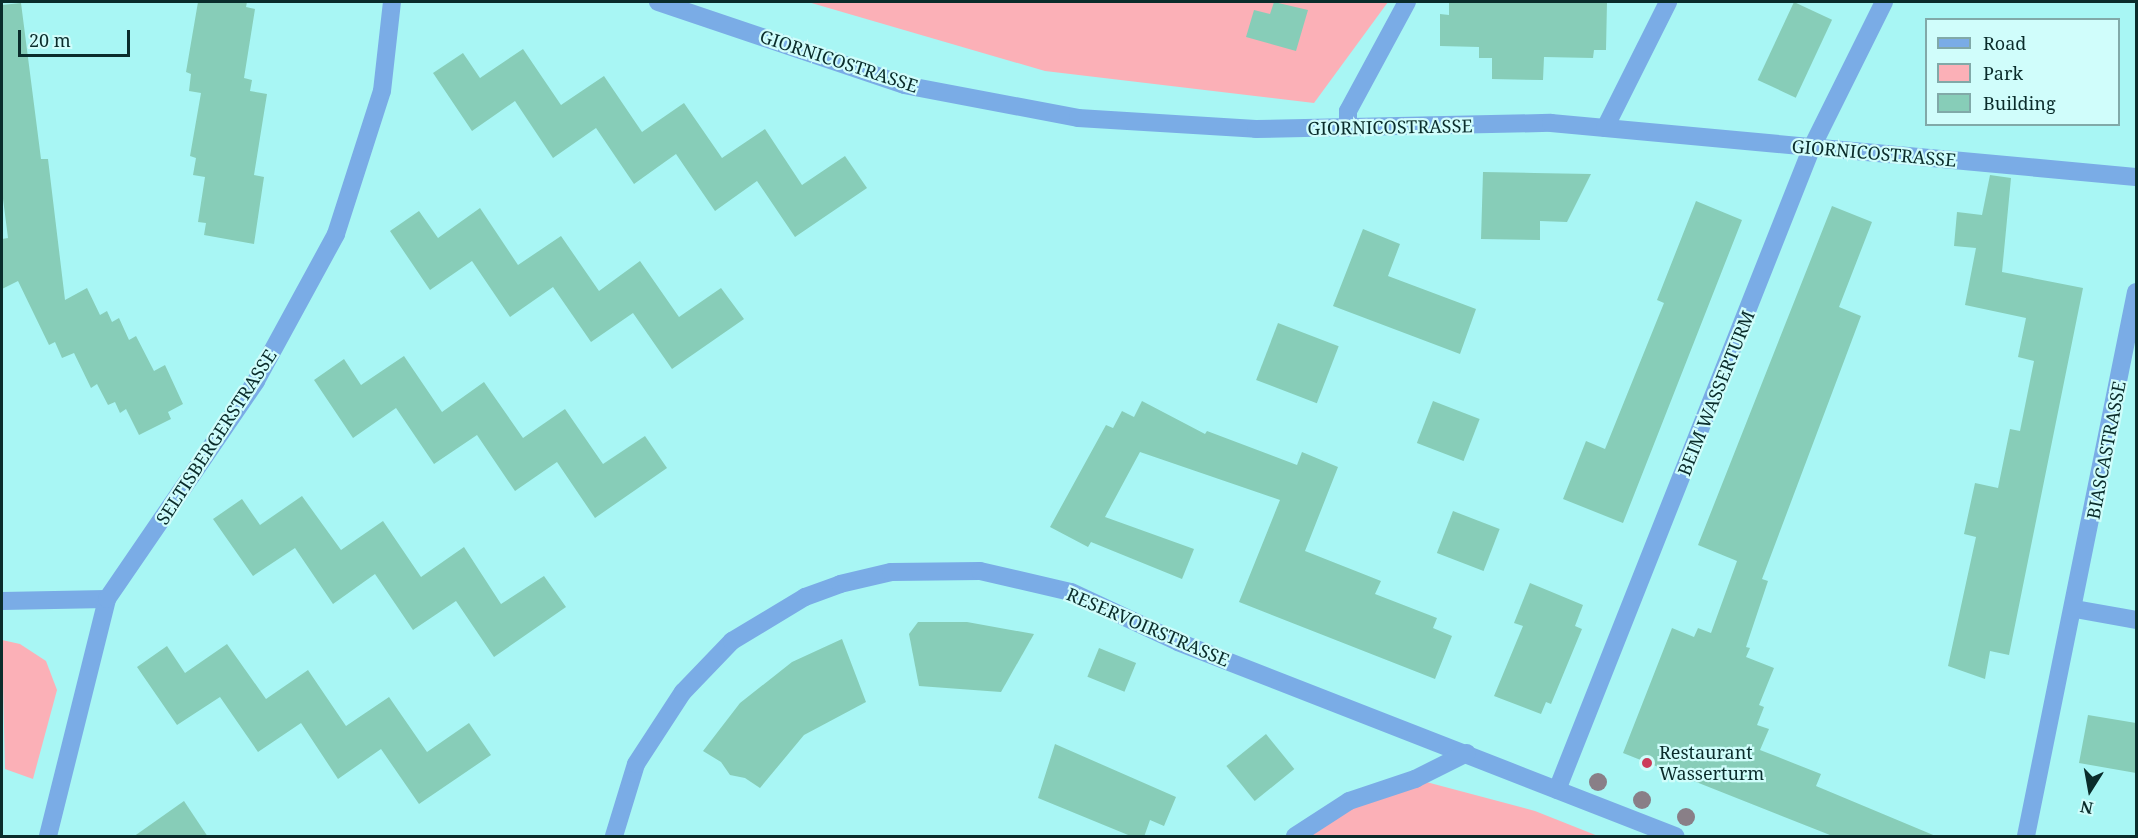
<!DOCTYPE html>
<style>
body{margin:0}
#map{position:relative;width:2138px;height:838px;overflow:hidden;background:#a8f6f4;font-family:"Noto Serif",serif}
div>[style]{position:absolute}
[style*='--x']{left:calc(var(--x)*1px);top:calc(var(--y)*1px);width:calc(var(--w)*1px);rotate:calc(var(--a)*1deg)}
.green>*{inset:0;background:#fbb0b7}
.building>*{inset:0;background:#87cdb8;transform-origin:0 0}
.minor>*{height:18px;margin:-9px;padding:0 9px;transform-origin:9px;border-radius:9px;background:#7aace6}
.trees>*{width:18px;height:18px;margin:-9px;border-radius:50%;background:#897f87}
.dots>*{width:16px;height:16px;translate:-50% -50%;box-sizing:border-box;border:3px solid #d0fdfb;border-radius:50%}
span{translate:-50% -50%;white-space:nowrap;text-align:center;line-height:1.15;-webkit-text-stroke:4.5px #d0fdfb;paint-order:stroke}
.street-label{font-size:18px;color:#0a2c2b}
.poi-label{font-size:18px;color:#0a2c2b}
.left{translate:0 -50%;text-align:left}
.frame{position:absolute;inset:0;border:3px solid #0a2c2b;pointer-events:none}
.legend{position:absolute;left:1925px;top:18px;width:195px;height:108px;box-sizing:border-box;background:#d0fdfb;border:2px solid #81a9a8;margin:0;padding:8px 10px;list-style:none;font-size:18px;color:#0a2c2b}
.legend li{display:flex;align-items:center;gap:12px;height:30px}
.legend b{width:30px;border:2px solid #81a9a8}
.north{position:absolute;left:2060px;top:760px;width:60px;height:60px;-webkit-text-stroke:4px #d0fdfb;paint-order:stroke;rotate:191deg;font-size:16px;font-weight:700;line-height:24px;text-align:center;color:#0a2c2b}
.north::after{content:'';display:block;margin:auto;width:21px;height:27px;background:#0a2c2b;clip-path:polygon(50% 0,100% 100%,50% 72%,0 100%)}
.scale{position:absolute;left:18px;top:30px;width:112px;height:27px;box-sizing:border-box;border:3px solid #0a2c2b;border-top:0;padding-left:8px;font-size:18px;line-height:21px;white-space:nowrap;color:#0a2c2b;-webkit-text-stroke:4px #d0fdfb;paint-order:stroke}
</style>
<div id="map">
<div class="green">
<div style="clip-path:polygon(808px 2px,1388px 2px,1314px 103px,1045px 71px)"></div>
<div style="clip-path:polygon(2px 640px,20px 644px,46px 661px,57px 690px,33px 779px,5px 769px)"></div>
<div style="clip-path:polygon(1415px 779px,1535px 811px,1598px 836px,1295px 836px)"></div>
</div>
<div class="building">
<div style="clip-path:polygon(198px 2px,247px 2px,246px 7px,255px 9px,244px 78px,252px 80px,250px 91px,267px 94px,254px 175px,264px 177px,254px 244px,204px 235px,206px 223px,198px 222px,205px 177px,193px 175px,196px 158px,190px 156px,201px 93px,189px 91px,191px 74px,186px 72px)"></div>
<div style="clip-path:polygon(1274px 2px,1308px 10px,1296px 51px,1246px 37px,1254px 10px,1270px 14px)"></div>
<div style="clip-path:polygon(1449px 2px,1607px 2px,1606px 50px,1594px 50px,1593px 58px,1544px 57px,1543px 80px,1492px 79px,1492px 58px,1479px 58px,1479px 47px,1440px 46px,1440px 14px,1449px 15px)"></div>
<div style="left:1794px;top:2px;width:42px;height:86px;rotate:25deg"></div>
<div style="clip-path:polygon(21px 3px,41px 159px,48px 159px,65px 300px,87px 288px,100px 315px,107px 311px,112px 322px,119px 318px,129px 340px,136px 336px,154px 371px,165px 365px,183px 404px,168px 412px,171px 419px,139px 435px,126px 409px,120px 413px,115px 402px,108px 405px,97px 384px,91px 388px,74px 353px,62px 358px,55px 342px,49px 345px,18px 281px,2px 289px,2px 239px,8px 238px,2px 191px,2px 5px)"></div>
<div style="clip-path:polygon(523px 49px,561px 105px,604px 76px,642px 132px,684px 103px,722px 158px,765px 129px,802px 185px,845px 156px,867px 188px,795px 237px,757px 181px,715px 211px,676px 154px,634px 184px,596px 128px,553px 158px,515px 101px,472px 131px,433px 73px,463px 53px,480px 78px)"></div>
<div style="clip-path:polygon(1483px 172px,1534px 173px,1591px 174px,1567px 222px,1540px 221px,1540px 240px,1481px 239px)"></div>
<div style="clip-path:polygon(1990px 175px,2011px 178px,2002px 272px,2083px 288px,2009px 655px,1990px 651px,1985px 679px,1948px 666px,1976px 537px,1964px 534px,1975px 483px,1998px 488px,2010px 429px,2020px 431px,2034px 361px,2018px 357px,2026px 318px,1965px 305px,1976px 248px,1954px 246px,1957px 212px,1982px 215px)"></div>
<div style="clip-path:polygon(1696px 201px,1742px 220px,1623px 523px,1563px 499px,1586px 441px,1605px 449px,1664px 303px,1657px 300px)"></div>
<div style="clip-path:polygon(1832px 206px,1872px 222px,1839px 307px,1861px 316px,1762px 579px,1768px 581px,1746px 647px,1750px 648px,1746px 657px,1774px 668px,1759px 705px,1764px 707px,1757px 725px,1769px 729px,1760px 750px,1821px 774px,1816px 786px,1938px 837px,1835px 837px,1623px 753px,1672px 628px,1694px 637px,1698px 628px,1711px 633px,1737px 561px,1698px 545px)"></div>
<div style="clip-path:polygon(480px 208px,518px 265px,561px 236px,599px 291px,640px 261px,679px 317px,721px 288px,744px 319px,672px 369px,633px 313px,591px 342px,553px 287px,510px 317px,472px 261px,430px 290px,390px 231px,419px 211px,438px 238px)"></div>
<div style="clip-path:polygon(1363px 229px,1400px 244px,1388px 276px,1476px 309px,1460px 354px,1333px 306px)"></div>
<div style="left:1278px;top:323px;width:65px;height:61px;rotate:21deg"></div>
<div style="clip-path:polygon(404px 356px,442px 412px,484px 382px,523px 438px,565px 409px,603px 464px,645px 436px,667px 468px,595px 518px,557px 462px,515px 491px,477px 435px,434px 464px,396px 408px,353px 438px,314px 380px,344px 359px,361px 385px)"></div>
<div style="clip-path:polygon(1142px 401px,1205px 434px,1207px 431px,1297px 465px,1302px 452px,1338px 467px,1305px 551px,1381px 581px,1375px 594px,1437px 618px,1433px 628px,1452px 636px,1435px 679px,1239px 602px,1280px 500px,1140px 452px,1105px 517px,1194px 549px,1182px 579px,1091px 542px,1088px 547px,1050px 527px,1106px 425px,1113px 428px,1122px 411px,1134px 417px)"></div>
<div style="left:1433px;top:401px;width:50px;height:45px;rotate:21deg"></div>
<div style="clip-path:polygon(302px 496px,341px 550px,383px 521px,421px 577px,464px 547px,501px 604px,544px 576px,566px 607px,494px 657px,456px 601px,413px 630px,375px 574px,333px 604px,295px 548px,253px 576px,213px 519px,242px 499px,260px 525px)"></div>
<div style="left:1453px;top:511px;width:50px;height:45px;rotate:21deg"></div>
<div style="clip-path:polygon(1530px 583px,1583px 605px,1575px 626px,1582px 629px,1551px 704px,1546px 702px,1541px 714px,1494px 696px,1523px 626px,1514px 623px)"></div>
<div style="clip-path:polygon(918px 622px,967px 622px,1034px 634px,1001px 692px,919px 686px,909px 634px)"></div>
<div style="clip-path:polygon(842px 639px,866px 702px,804px 735px,760px 788px,745px 778px,730px 775px,721px 762px,703px 751px,740px 703px,792px 662px)"></div>
<div style="clip-path:polygon(227px 644px,266px 699px,308px 670px,346px 726px,389px 697px,427px 752px,469px 723px,491px 755px,419px 804px,381px 749px,338px 779px,301px 723px,258px 752px,220px 697px,177px 725px,137px 667px,167px 646px,185px 673px)"></div>
<div style="left:1099px;top:648px;width:40px;height:31px;rotate:22deg"></div>
<div style="clip-path:polygon(2088px 715px,2136px 723px,2136px 773px,2079px 763px)"></div>
<div style="left:1266px;top:734px;width:45px;height:51px;rotate:51deg"></div>
<div style="clip-path:polygon(1055px 744px,1176px 797px,1164px 826px,1150px 820px,1144px 837px,1133px 837px,1038px 798px)"></div>
<div style="clip-path:polygon(184px 801px,208px 837px,133px 837px)"></div>
</div>
<div class="minor">
<div style="--x:658;--y:2;--w:260;--a:18.6"></div>
<div style="--x:904;--y:85;--w:177;--a:10.7"></div>
<div style="--x:1078;--y:118;--w:178;--a:3.5"></div>
<div style="--x:1256;--y:129;--w:295;--a:-1.2"></div>
<div style="--x:1551;--y:123;--w:587;--a:5.27"></div>
<div style="--x:1348;--y:128;--w:17;--a:-90"></div>
<div style="--x:1348;--y:111;--w:124;--a:-61.6"></div>
<div style="--x:1605;--y:128;--w:141;--a:-63.4"></div>
<div style="--x:2;--y:601;--w:105;--a:-1.1"></div>
<div style="--x:2075;--y:609;--w:62;--a:10.2"></div>
<div style="--x:1557;--y:790;--w:692;--a:-68.37"></div>
<div style="--x:1812;--y:147;--w:162;--a:-63.6"></div>
<div style="--x:48;--y:836;--w:244;--a:-76"></div>
<div style="--x:107;--y:599;--w:264;--a:-55.6"></div>
<div style="--x:256;--y:381;--w:167;--a:-61.4"></div>
<div style="--x:336;--y:234;--w:150;--a:-72.2"></div>
<div style="--x:382;--y:91;--w:90;--a:-83.6"></div>
<div style="--x:614;--y:836;--w:75;--a:-73"></div>
<div style="--x:636;--y:764;--w:86;--a:-56.9"></div>
<div style="--x:683;--y:692;--w:71;--a:-46.1"></div>
<div style="--x:732;--y:641;--w:85;--a:-31.1"></div>
<div style="--x:805;--y:597;--w:37;--a:-20"></div>
<div style="--x:840;--y:584;--w:52;--a:-13.2"></div>
<div style="--x:891;--y:572;--w:89;--a:-0.6"></div>
<div style="--x:980;--y:571;--w:93;--a:13"></div>
<div style="--x:1071;--y:592;--w:118;--a:25"></div>
<div style="--x:1178;--y:642;--w:534;--a:21.32"></div>
<div style="--x:1295;--y:836;--w:64;--a:-32.9"></div>
<div style="--x:1349;--y:801;--w:70;--a:-18.4"></div>
<div style="--x:1415;--y:779;--w:58;--a:-26.6"></div>
<div style="--x:2026;--y:836;--w:555;--a:-78.57"></div>
</div>
<div class="trees">
<div style="left:1598px;top:782px"></div>
<div style="left:1642px;top:800px"></div>
<div style="left:1686px;top:817px"></div>
</div>
<div class="dots">
<div style="left:1647px;top:763px;background:#cc3c5a"></div>
</div>
<div class="street-label">
<span style="left:839px;top:61px;rotate:18deg">GIORNICOSTRASSE</span>
<span style="left:1390px;top:127px;rotate:-1deg">GIORNICOSTRASSE</span>
<span style="left:1874px;top:153px;rotate:5deg">GIORNICOSTRASSE</span>
<span style="left:1716px;top:393px;rotate:-68deg">BEIM WASSERTURM</span>
<span style="left:216px;top:437px;rotate:-57deg">SELTISBERGERSTRASSE</span>
<span style="left:2106px;top:450px;rotate:-79deg">BIASCASTRASSE</span>
<span style="left:1148px;top:627px;rotate:23deg">RESERVOIRSTRASSE</span>
</div>
<div class="poi-label">
<span class="left" style="left:1659px;top:763px">Restaurant<br>Wasserturm</span>
</div>
<div class="frame"></div>
<ul class="legend">
<li><b style="height:8px;background:#7aace6"></b>Road</li>
<li><b style="height:16px;background:#fbb0b7"></b>Park</li>
<li><b style="height:16px;background:#87cdb8"></b>Building</li>
</ul>
<div class="north">N</div>
<div class="scale">20 m</div>
</div>
